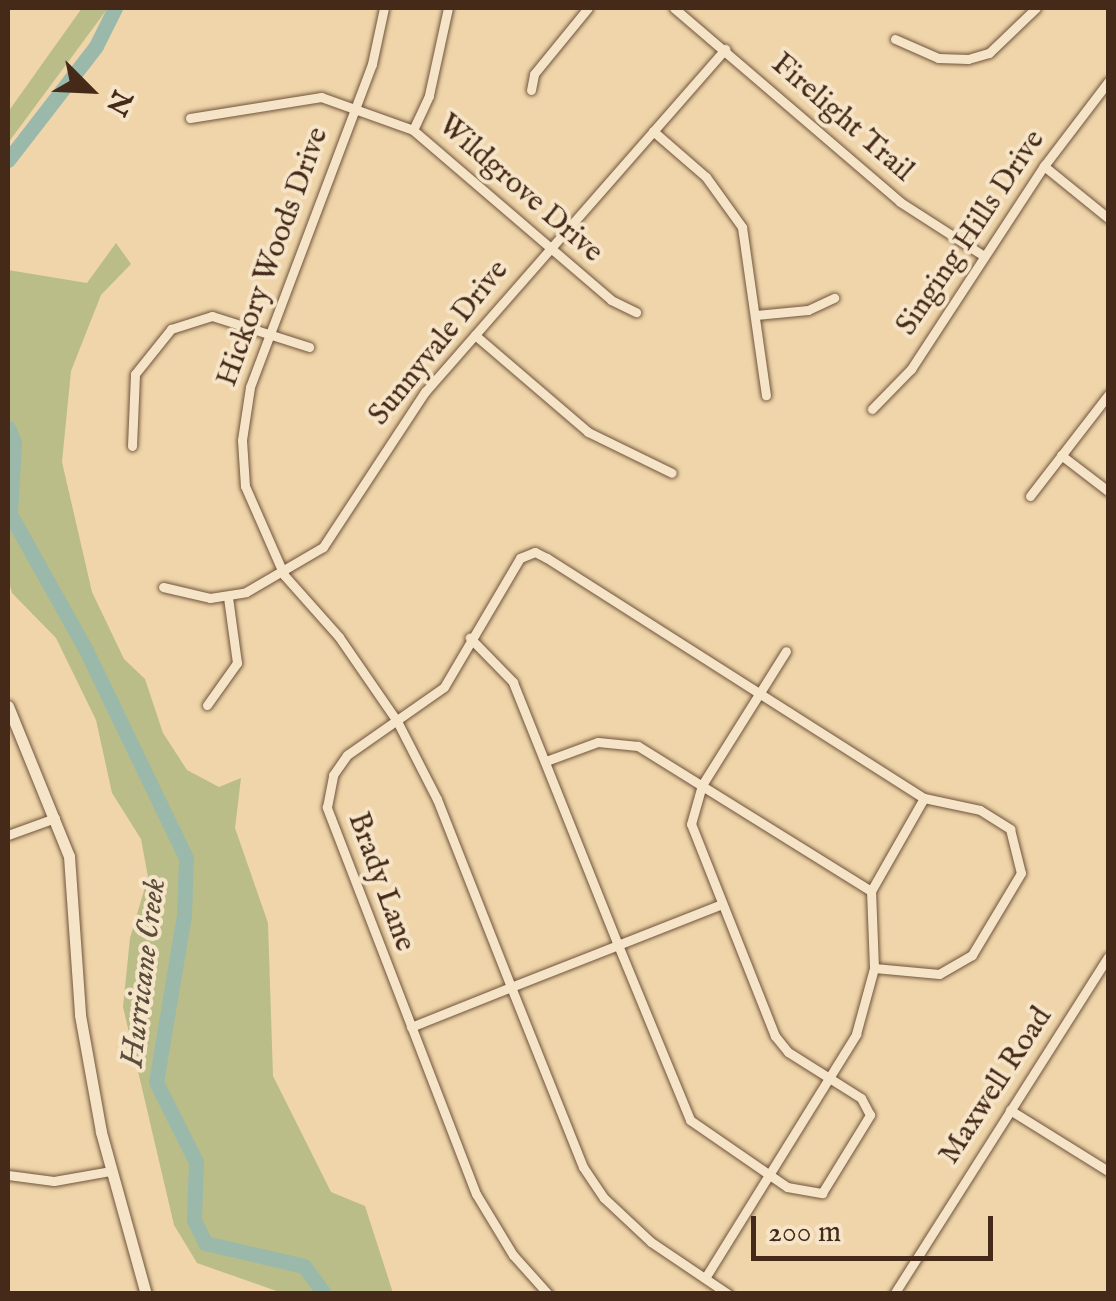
<!DOCTYPE html>
<style>
body{margin:0}
#map{position:relative;width:1116px;height:1301px;overflow:hidden;background:#efd5a9;font-family:"IM FELL English",serif}
div>[style]{position:absolute}
[style*='--x']{left:calc(var(--x)*1px);top:calc(var(--y)*1px);width:calc(var(--w)*1px);rotate:calc(var(--a)*1deg)}
.green>*{inset:0;background:#babd87}
.river>*{height:15px;margin:-7.5px;padding:0 7.5px;transform-origin:7.5px;border-radius:7.5px;background:#9ab9aa}
.roads{filter:drop-shadow(0 0 2px #70543d) drop-shadow(0 0 2px #70543d)}
.minor>*{height:9px;margin:-4.5px;padding:0 4.5px;transform-origin:4.5px;border-radius:4.5px;background:#f5e4c7}
.secondary>*{height:11px;margin:-5.5px;padding:0 5.5px;transform-origin:5.5px;border-radius:5.5px;background:#f5e4c7}
span{translate:-50% -50%;white-space:nowrap;text-align:center;line-height:1.15;-webkit-text-stroke:8px #f5e4c7;paint-order:stroke}
.street-label{font-size:30px;color:#452919}
.water-label{font-size:32px;color:#5a4d3d;font-style:italic}
.frame{position:absolute;inset:0;border:10px solid #452919;pointer-events:none}
.north{position:absolute;left:40px;top:40px;width:100px;height:100px;-webkit-text-stroke:8px #f5e4c7;paint-order:stroke;rotate:114deg;font-size:28px;font-weight:700;line-height:40px;text-align:center;color:#452919}
.north::after{content:'';display:block;margin:auto;width:35px;height:45px;background:#452919;clip-path:polygon(50% 0,100% 100%,50% 72%,0 100%)}
.scale{position:absolute;left:751px;top:1216px;width:242px;height:45px;box-sizing:border-box;border:5px solid #452919;border-top:0;padding-left:12px;font-size:30px;line-height:35px;white-space:nowrap;color:#452919;-webkit-text-stroke:8px #f5e4c7;paint-order:stroke}
</style>
<div id="map">
<div class="green">
<div style="clip-path:polygon(82px 8px,108px 8px,8px 143px,8px 112px)"></div>
<div style="clip-path:polygon(116px 243px,131px 264px,101px 295px,71px 371px,62px 462px,92px 592px,124px 659px,145px 679px,163px 733px,187px 770px,219px 787px,241px 778px,235px 828px,268px 923px,273px 1076px,331px 1192px,365px 1206px,393px 1293px,282px 1293px,197px 1263px,174px 1225px,123px 1007px,130px 938px,148px 877px,141px 839px,112px 793px,96px 720px,56px 638px,12px 593px,8px 579px,8px 270px,87px 283px)"></div>
</div>
<div class="river">
<div style="--x:8;--y:160;--w:144;--a:-52.3"></div>
<div style="--x:96;--y:46;--w:42;--a:-63.4"></div>
<div style="--x:8;--y:428;--w:15;--a:67"></div>
<div style="--x:14;--y:442;--w:72;--a:93.2"></div>
<div style="--x:10;--y:514;--w:154;--a:60.8"></div>
<div style="--x:85;--y:648;--w:233;--a:64.3"></div>
<div style="--x:186;--y:858;--w:57;--a:92"></div>
<div style="--x:184;--y:915;--w:169;--a:99.5"></div>
<div style="--x:156;--y:1082;--w:89;--a:63.4"></div>
<div style="--x:196;--y:1162;--w:58;--a:92"></div>
<div style="--x:194;--y:1220;--w:25;--a:64"></div>
<div style="--x:205;--y:1243;--w:102;--a:13.1"></div>
<div style="--x:304;--y:1266;--w:34;--a:54"></div>
</div>
<div class="roads">
<div class="minor">
<div style="--x:384;--y:8;--w:57;--a:102.1"></div>
<div style="--x:372;--y:64;--w:345;--a:110.7"></div>
<div style="--x:250;--y:387;--w:54;--a:98.6"></div>
<div style="--x:242;--y:440;--w:46;--a:86.3"></div>
<div style="--x:245;--y:486;--w:97;--a:66.3"></div>
<div style="--x:284;--y:575;--w:83;--a:48.4"></div>
<div style="--x:339;--y:637;--w:102;--a:55.4"></div>
<div style="--x:397;--y:721;--w:88;--a:62.9"></div>
<div style="--x:437;--y:799;--w:202;--a:68.5"></div>
<div style="--x:511;--y:987;--w:115;--a:-21.4"></div>
<div style="--x:618;--y:945;--w:283;--a:-111.8"></div>
<div style="--x:513;--y:682;--w:62;--a:-134.3"></div>
<div style="--x:674;--y:8;--w:298;--a:40.6"></div>
<div style="--x:900;--y:202;--w:100;--a:32.7"></div>
<div style="--x:895;--y:39;--w:47;--a:23.8"></div>
<div style="--x:938;--y:58;--w:30;--a:2"></div>
<div style="--x:968;--y:59;--w:22;--a:-16"></div>
<div style="--x:989;--y:53;--w:65;--a:-43.8"></div>
<div style="--x:531;--y:90;--w:16;--a:-79"></div>
<div style="--x:534;--y:74;--w:85;--a:-50.7"></div>
<div style="--x:190;--y:118;--w:133;--a:-9.1"></div>
<div style="--x:321;--y:97;--w:98;--a:19.7"></div>
<div style="--x:413;--y:130;--w:261;--a:40.6"></div>
<div style="--x:611;--y:300;--w:28;--a:26"></div>
<div style="--x:413;--y:130;--w:38;--a:-65"></div>
<div style="--x:429;--y:95;--w:89;--a:-77.7"></div>
<div style="--x:653;--y:131;--w:70;--a:41"></div>
<div style="--x:706;--y:177;--w:62;--a:54.2"></div>
<div style="--x:742;--y:227;--w:170;--a:81.9"></div>
<div style="--x:1044;--y:166;--w:82;--a:39.1"></div>
<div style="--x:756;--y:315;--w:52;--a:-5.5"></div>
<div style="--x:808;--y:310;--w:29;--a:-25"></div>
<div style="--x:475;--y:335;--w:149;--a:40.6"></div>
<div style="--x:588;--y:432;--w:93;--a:26"></div>
<div style="--x:872;--y:409;--w:56;--a:-45.7"></div>
<div style="--x:911;--y:369;--w:243;--a:-56.8"></div>
<div style="--x:1044;--y:166;--w:106;--a:-52.7"></div>
<div style="--x:132;--y:446;--w:72;--a:-87.6"></div>
<div style="--x:135;--y:374;--w:58;--a:-51.3"></div>
<div style="--x:171;--y:329;--w:43;--a:-17.6"></div>
<div style="--x:212;--y:316;--w:102;--a:17.7"></div>
<div style="--x:1061;--y:455;--w:59;--a:37.5"></div>
<div style="--x:1030;--y:496;--w:128;--a:-52.3"></div>
<div style="--x:163;--y:587;--w:48;--a:13.2"></div>
<div style="--x:210;--y:598;--w:36;--a:-9"></div>
<div style="--x:246;--y:592;--w:89;--a:-30.3"></div>
<div style="--x:323;--y:547;--w:186;--a:-56.7"></div>
<div style="--x:425;--y:392;--w:456;--a:-48.8"></div>
<div style="--x:207;--y:705;--w:52;--a:-54.5"></div>
<div style="--x:237;--y:663;--w:67;--a:-97.8"></div>
<div style="--x:546;--y:761;--w:55;--a:-20.1"></div>
<div style="--x:598;--y:742;--w:40;--a:5.7"></div>
<div style="--x:638;--y:746;--w:274;--a:31.9"></div>
<div style="--x:8;--y:835;--w:50;--a:-19.9"></div>
<div style="--x:722;--y:904;--w:112;--a:158.5"></div>
<div style="--x:618;--y:945;--w:189;--a:67.6"></div>
<div style="--x:690;--y:1120;--w:118;--a:34.6"></div>
<div style="--x:787;--y:1187;--w:36;--a:10"></div>
<div style="--x:822;--y:1193;--w:92;--a:-58.4"></div>
<div style="--x:870;--y:1115;--w:19;--a:-118"></div>
<div style="--x:861;--y:1098;--w:86;--a:-147.8"></div>
<div style="--x:788;--y:1052;--w:21;--a:-129"></div>
<div style="--x:775;--y:1036;--w:228;--a:-111.6"></div>
<div style="--x:691;--y:824;--w:41;--a:-74.2"></div>
<div style="--x:702;--y:785;--w:158;--a:-57.9"></div>
<div style="--x:411;--y:1027;--w:108;--a:-21.8"></div>
<div style="--x:511;--y:987;--w:194;--a:68.2"></div>
<div style="--x:583;--y:1167;--w:37;--a:56"></div>
<div style="--x:604;--y:1198;--w:64;--a:43.1"></div>
<div style="--x:651;--y:1242;--w:93;--a:34"></div>
<div style="--x:1010;--y:1110;--w:115;--a:31.9"></div>
<div style="--x:8;--y:1175;--w:46;--a:7.4"></div>
<div style="--x:54;--y:1181;--w:58;--a:-10"></div>
<div style="--x:705;--y:1278;--w:287;--a:-58.2"></div>
<div style="--x:856;--y:1034;--w:68;--a:-74.7"></div>
<div style="--x:874;--y:968;--w:77;--a:-92.2"></div>
<div style="--x:871;--y:891;--w:107;--a:-60.3"></div>
<div style="--x:548;--y:1294;--w:52;--a:-131.9"></div>
<div style="--x:513;--y:1255;--w:71;--a:-121.2"></div>
<div style="--x:476;--y:1194;--w:415;--a:-111.1"></div>
<div style="--x:327;--y:807;--w:33;--a:-79"></div>
<div style="--x:333;--y:775;--w:24;--a:-55"></div>
<div style="--x:347;--y:755;--w:118;--a:-35"></div>
<div style="--x:444;--y:687;--w:150;--a:-59.5"></div>
<div style="--x:520;--y:558;--w:16;--a:-22"></div>
<div style="--x:535;--y:552;--w:13;--a:27"></div>
<div style="--x:547;--y:558;--w:447;--a:32.5"></div>
<div style="--x:924;--y:798;--w:57;--a:12.1"></div>
<div style="--x:980;--y:810;--w:36;--a:32"></div>
<div style="--x:1010;--y:829;--w:45;--a:76"></div>
<div style="--x:1021;--y:873;--w:96;--a:120.9"></div>
<div style="--x:972;--y:955;--w:38;--a:150"></div>
<div style="--x:939;--y:974;--w:65;--a:-174.7"></div>
<div style="--x:894;--y:1294;--w:399;--a:-57.6"></div>
</div>
<div class="secondary">
<div style="--x:8;--y:706;--w:162;--a:67.9"></div>
<div style="--x:69;--y:856;--w:159;--a:86"></div>
<div style="--x:80;--y:1015;--w:119;--a:79.8"></div>
<div style="--x:101;--y:1132;--w:168;--a:74.5"></div>
</div>
</div>
<div class="street-label">
<span style="left:842px;top:118px;rotate:41deg">Firelight Trail</span>
<span style="left:520px;top:189px;rotate:41deg">Wildgrove Drive</span>
<span style="left:971px;top:233px;rotate:-56deg">Singing Hills Drive</span>
<span style="left:273px;top:257px;rotate:-70deg">Hickory Woods Drive</span>
<span style="left:439px;top:343px;rotate:-51deg">Sunnyvale Drive</span>
<span style="left:381px;top:882px;rotate:70deg">Brady Lane</span>
<span style="left:996px;top:1086px;rotate:-57deg">Maxwell Road</span>
</div>
<div class="water-label">
<span style="left:145px;top:973px;rotate:-83deg">Hurricane Creek</span>
</div>
<div class="frame"></div>
<div class="north">N</div>
<div class="scale">200 m</div>
</div>
